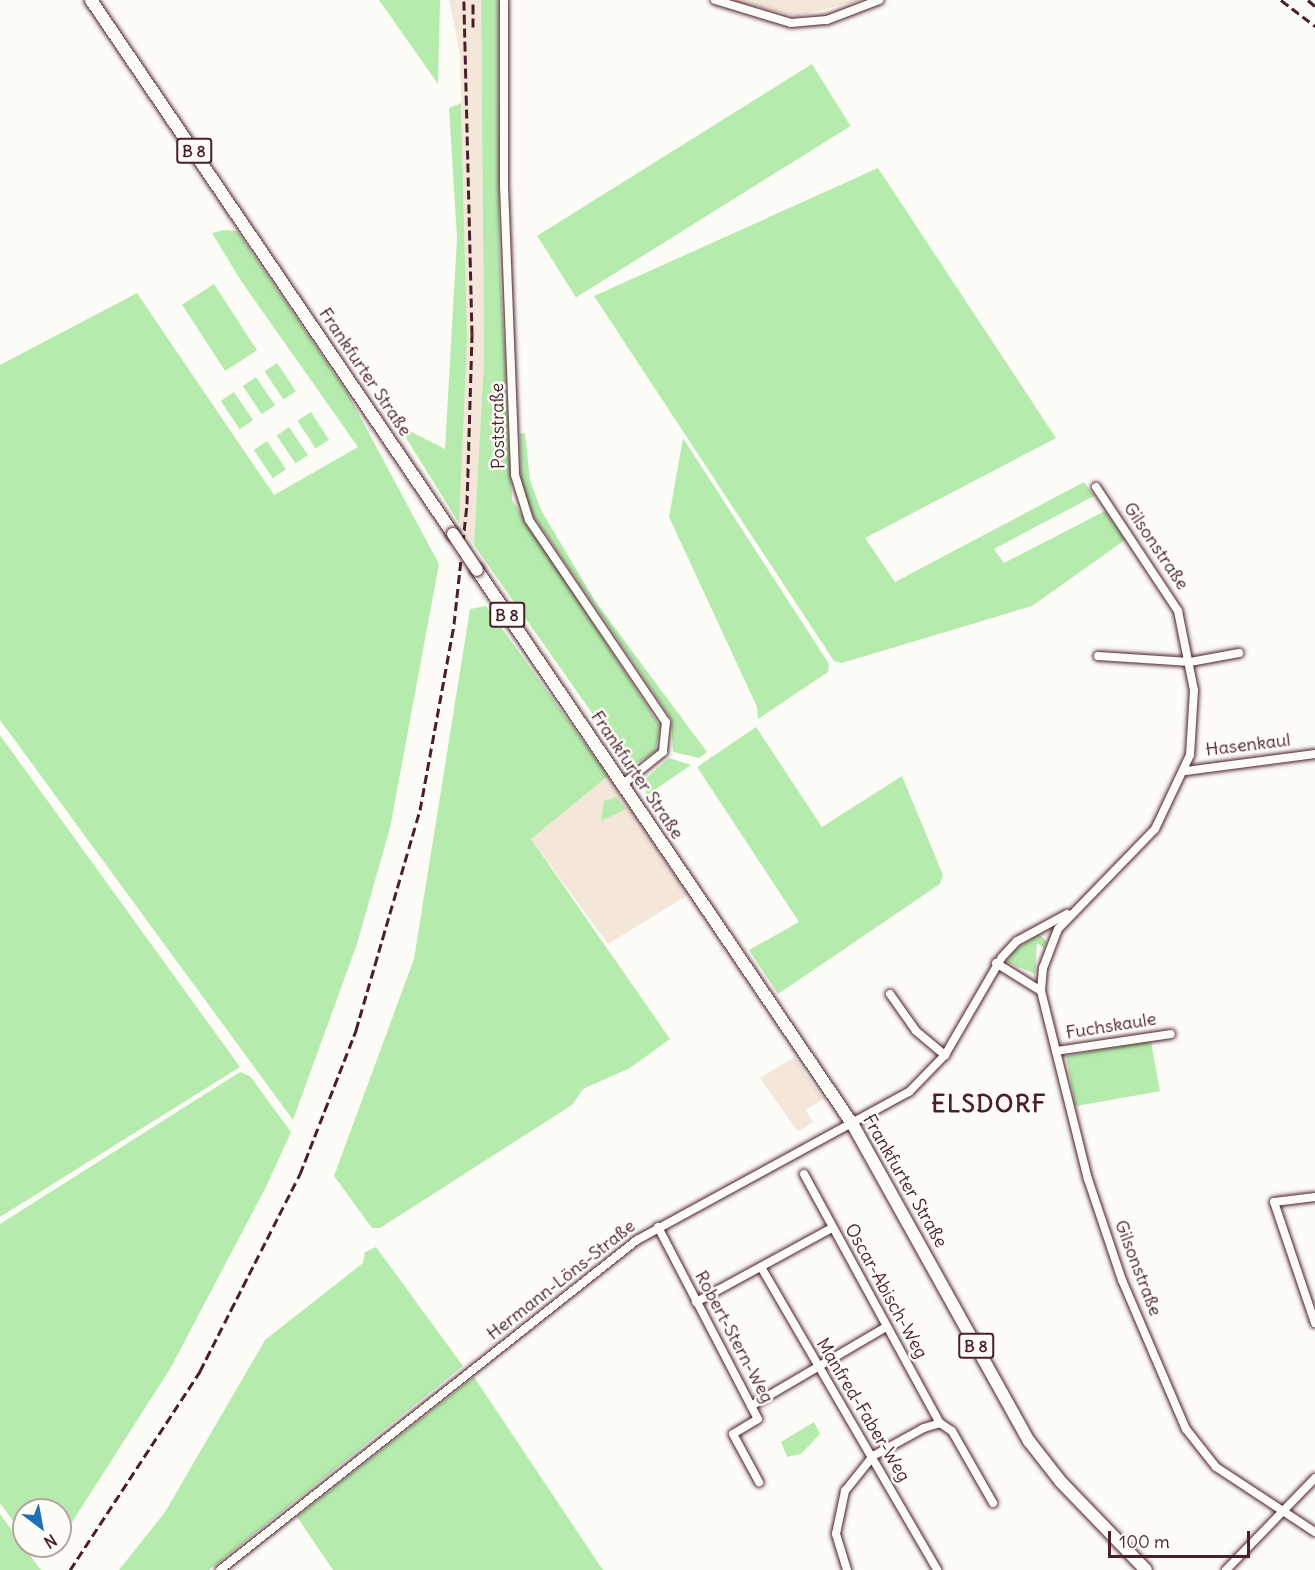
<!DOCTYPE html>
<meta charset="utf-8">
<style>
body{margin:0}
#map{position:relative;width:1315px;height:1570px;overflow:hidden;background:#fdfcf7;font-family:Delius,sans-serif}
div>[style]{position:absolute}
[style*='--x']{left:calc(var(--x)*1px);top:calc(var(--y)*1px);width:calc(var(--w)*1px);rotate:calc(var(--a)*1deg)}
.built>*{inset:0;background:#f5e6da}
.green>*{inset:0;background:#b5ecae;transform-origin:0 0}
.roads{filter:drop-shadow(0 0 2px #4a1f2b) drop-shadow(0 0 2px #4a1f2b)}
.street>*{height:8px;margin:-4px;padding:0 4px;transform-origin:4px;border-radius:4px;background:#fdfcf7}
.primary>*{height:12px;margin:-6px;padding:0 6px;transform-origin:6px;border-radius:6px;background:#fdfcf7}
.rail>*{height:3px;margin-top:-1.5px;transform-origin:0;background:repeating-linear-gradient(90deg,#4a1f2b 0 9px,transparent 0 13.5px)}
.bridges{filter:drop-shadow(0 0 2px #4a1f2b) drop-shadow(0 0 2px #4a1f2b)}
.primary-bridge>*{height:12px;margin:-6px;padding:0 6px;transform-origin:6px;border-radius:6px;background:#fdfcf7}
span{translate:-50% -50%;white-space:nowrap;text-align:center;line-height:1.15;-webkit-text-stroke:5px #fdfcf7;paint-order:stroke}
.shield-label span{padding:2px 4px;background:#fdfcf7;border:2px solid;border-radius:4px;-webkit-text-stroke-width:0}
.shield-label{font-size:16px;color:#4a1f2b;font-weight:700}
.street-label{font-size:18px;color:#4a1f2b}
.district-label{font-size:24px;color:#4a1f2b;font-weight:700;letter-spacing:1.5px}
.north{position:absolute;left:12px;top:1498px;width:60px;height:60px;box-sizing:border-box;background:#fdfcf7;border:2px solid #b5a4a5;border-radius:50%;rotate:148deg;font-size:16px;font-weight:700;line-height:24px;text-align:center;color:#4a1f2b}
.north::after{content:'';display:block;margin:auto;width:21px;height:27px;background:#1f6fb2;clip-path:polygon(50% 0,100% 100%,50% 72%,0 100%)}
.scale{position:absolute;left:1108px;top:1531px;width:142px;height:27px;box-sizing:border-box;border:3px solid #4a1f2b;border-top:0;padding-left:8px;font-size:18px;line-height:21px;white-space:nowrap;color:#4a1f2b;-webkit-text-stroke:4px #fdfcf7;paint-order:stroke}
</style>
<div id="map">
<div class="built">
<div style="clip-path:polygon(449px 0,481px 0,484px 358px,474px 545px,459px 523px,465px 264px,460px 53px)"></div>
<div style="clip-path:polygon(727px 0,862px 0,797px 16px)"></div>
<div style="clip-path:polygon(608px 776px,688px 895px,608px 944px,531px 839px)"></div>
<div style="clip-path:polygon(794px 1057px,823px 1099px,806px 1110px,813px 1122px,798px 1132px,760px 1078px)"></div>
</div>
<div class="green">
<div style="clip-path:polygon(379px 0,440px 0,438px 84px)"></div>
<div style="clip-path:polygon(481px 0,498px 0,499px 248px,512px 500px,660px 726px,655px 752px,630px 767px,474px 545px,484px 358px)"></div>
<div style="left:812px;top:64px;width:73px;height:324px;rotate:58deg"></div>
<div style="clip-path:polygon(461px 103px,467px 340px,459px 523px,398px 425px,445px 449px,457px 238px,449px 108px)"></div>
<div style="clip-path:polygon(878px 168px,1056px 438px,865px 538px,895px 582px,1084px 482px,1094px 496px,994px 549px,1004px 563px,1105px 511px,1125px 540px,1032px 606px,842px 663px,834px 661px,594px 296px)"></div>
<div style="clip-path:polygon(225px 230px,237px 231px,348px 394px,439px 564px,390px 828px,357px 944px,293px 1120px,0 720px,0 365px,137px 293px,274px 495px,358px 447px,241px 281px,212px 233px)"></div>
<div style="left:214px;top:284px;width:79px;height:38px;rotate:57deg"></div>
<div style="left:277px;top:363px;width:34px;height:15px;rotate:56deg"></div>
<div style="left:256px;top:377px;width:34px;height:16px;rotate:56deg"></div>
<div style="left:234px;top:392px;width:34px;height:16px;rotate:56deg"></div>
<div style="left:311px;top:412px;width:33px;height:16px;rotate:57deg"></div>
<div style="left:289px;top:427px;width:34px;height:15px;rotate:56deg"></div>
<div style="clip-path:polygon(525px 433px,530px 480px,541px 510px,595px 601px,707px 752px,699px 758px,673px 752px,671px 718px,533px 515px,521px 484px,520px 434px)"></div>
<div style="clip-path:polygon(683px 438px,829px 664px,828px 672px,758px 719px,757px 707px,669px 517px)"></div>
<div style="left:267px;top:441px;width:34px;height:16px;rotate:56deg"></div>
<div style="clip-path:polygon(486px 606px,608px 776px,531px 839px,670px 1039px,630px 1068px,583px 1089px,572px 1105px,380px 1228px,372px 1228px,334px 1176px,414px 959px,470px 609px)"></div>
<div style="clip-path:polygon(756px 727px,822px 827px,902px 776px,943px 875px,940px 884px,778px 994px,749px 950px,799px 922px,697px 767px)"></div>
<div style="clip-path:polygon(0 735px,240px 1067px,0 1217px)"></div>
<div style="clip-path:polygon(669px 758px,691px 765px,646px 796px,645px 779px)"></div>
<div style="clip-path:polygon(616px 797px,626px 809px,601px 821px,604px 801px)"></div>
<div style="clip-path:polygon(1039px 934px,1046px 941px,1044px 948px,1037px 943px,1035px 974px,1007px 962px,1011px 953px)"></div>
<div style="left:1151px;top:1041px;width:51px;height:86px;rotate:80deg"></div>
<div style="clip-path:polygon(240px 1072px,250px 1076px,291px 1132px,266px 1187px,170px 1369px,60px 1541px,60px 1510px,24px 1510px,24px 1536px,0 1503px,0 1224px)"></div>
<div style="clip-path:polygon(376px 1247px,463px 1366px,209px 1570px,119px 1570px,165px 1512px,265px 1340px,363px 1263px,365px 1252px)"></div>
<div style="clip-path:polygon(474px 1377px,603px 1570px,333px 1570px,297px 1517px)"></div>
<div style="clip-path:polygon(814px 1422px,820px 1434px,801px 1454px,787px 1457px,781px 1442px)"></div>
<div style="clip-path:polygon(0 1514px,41px 1570px,0 1570px)"></div>
</div>
<div class="roads">
<div class="street">
<div style="--x:504;--y:0;--w:186;--a:90"></div>
<div style="--x:504;--y:186;--w:289;--a:87.8"></div>
<div style="--x:515;--y:475;--w:47;--a:72.7"></div>
<div style="--x:529;--y:520;--w:244;--a:55.9"></div>
<div style="--x:666;--y:722;--w:30;--a:96"></div>
<div style="--x:663;--y:752;--w:53;--a:141.2"></div>
<div style="--x:715;--y:0;--w:79;--a:16.8"></div>
<div style="--x:791;--y:23;--w:36;--a:-5"></div>
<div style="--x:827;--y:20;--w:56;--a:-21"></div>
<div style="--x:1096;--y:487;--w:149;--a:56.5"></div>
<div style="--x:1178;--y:611;--w:81;--a:78.6"></div>
<div style="--x:1194;--y:690;--w:65;--a:93.5"></div>
<div style="--x:1190;--y:755;--w:82;--a:115.3"></div>
<div style="--x:1155;--y:829;--w:139;--a:134.1"></div>
<div style="--x:1058;--y:929;--w:42;--a:111"></div>
<div style="--x:1043;--y:968;--w:23;--a:95"></div>
<div style="--x:1041;--y:991;--w:194;--a:76"></div>
<div style="--x:1088;--y:1179;--w:107;--a:71.4"></div>
<div style="--x:1122;--y:1280;--w:162;--a:66.8"></div>
<div style="--x:1186;--y:1429;--w:48;--a:51.7"></div>
<div style="--x:1216;--y:1467;--w:118;--a:33.3"></div>
<div style="--x:1098;--y:656;--w:92;--a:3.7"></div>
<div style="--x:1190;--y:662;--w:50;--a:-10.4"></div>
<div style="--x:1186;--y:771;--w:130;--a:-7.5"></div>
<div style="--x:996;--y:963;--w:53;--a:31.9"></div>
<div style="--x:890;--y:994;--w:45;--a:54.9"></div>
<div style="--x:916;--y:1031;--w:38;--a:40"></div>
<div style="--x:1056;--y:1051;--w:116;--a:-8.4"></div>
<div style="--x:804;--y:1174;--w:284;--a:61.4"></div>
<div style="--x:1315;--y:1197;--w:41;--a:173"></div>
<div style="--x:1274;--y:1202;--w:128;--a:71.3"></div>
<div style="--x:658;--y:1227;--w:216;--a:62.5"></div>
<div style="--x:758;--y:1419;--w:29;--a:149"></div>
<div style="--x:733;--y:1434;--w:55;--a:61.6"></div>
<div style="--x:761;--y:1267;--w:350;--a:59.8"></div>
<div style="--x:696;--y:1302;--w:155;--a:-28.6"></div>
<div style="--x:751;--y:1406;--w:153;--a:-30.3"></div>
<div style="--x:220;--y:1570;--w:532;--a:-38.36"></div>
<div style="--x:637;--y:1240;--w:310;--a:-28.6"></div>
<div style="--x:909;--y:1092;--w:52;--a:-45.8"></div>
<div style="--x:945;--y:1055;--w:113;--a:-59.8"></div>
<div style="--x:1002;--y:957;--w:22;--a:-47"></div>
<div style="--x:1017;--y:941;--w:57;--a:-28.4"></div>
<div style="--x:847;--y:1570;--w:38;--a:-107"></div>
<div style="--x:836;--y:1534;--w:44;--a:-78.2"></div>
<div style="--x:845;--y:1491;--w:45;--a:-51.3"></div>
<div style="--x:873;--y:1456;--w:58;--a:-28.8"></div>
<div style="--x:924;--y:1428;--w:17;--a:-17"></div>
<div style="--x:940;--y:1423;--w:14;--a:34"></div>
<div style="--x:952;--y:1431;--w:83;--a:60.3"></div>
<div style="--x:1226;--y:1570;--w:128;--a:-45.9"></div>
</div>
<div class="primary">
<div style="--x:91;--y:0;--w:645;--a:55.87"></div>
<div style="--x:477;--y:570;--w:670;--a:55.88"></div>
<div style="--x:853;--y:1125;--w:362;--a:60.9"></div>
<div style="--x:1029;--y:1441;--w:52;--a:52"></div>
<div style="--x:1061;--y:1482;--w:122;--a:46"></div>
</div>
</div>
<div class="rail">
<div style="--x:1281;--y:0;--w:43;--a:37.4"></div>
<div style="--x:1308;--y:0;--w:9;--a:41"></div>
<div style="--x:473;--y:27;--w:27;--a:-90"></div>
<div style="--x:70;--y:1570;--w:238;--a:-56.8"></div>
<div style="--x:200;--y:1371;--w:221;--a:-63.1"></div>
<div style="--x:300;--y:1174;--w:155;--a:-68.7"></div>
<div style="--x:356;--y:1030;--w:229;--a:-73.8"></div>
<div style="--x:420;--y:810;--w:189;--a:-79.6"></div>
<div style="--x:454;--y:624;--w:121;--a:-83.8"></div>
<div style="--x:467;--y:504;--w:170;--a:-88.3"></div>
<div style="--x:472;--y:334;--w:334;--a:-91.4"></div>
</div>
<div class="bridges">
<div class="primary-bridge">
<div style="--x:453;--y:534;--w:43;--a:56.3"></div>
</div>
</div>
<div class="shield-label">
<span style="left:194px;top:151px">B 8</span>
<span style="left:507px;top:615px">B 8</span>
<span style="left:976px;top:1346px">B 8</span>
</div>
<div class="street-label">
<span style="left:365px;top:372px;rotate:56deg">Frankfurter Straße</span>
<span style="left:498px;top:426px;rotate:-91deg">Poststraße</span>
<span style="left:1156px;top:546px;rotate:56deg">Gilsonstraße</span>
<span style="left:1248px;top:745px;rotate:-7deg">Hasenkaul</span>
<span style="left:637px;top:775px;rotate:56deg">Frankfurter Straße</span>
<span style="left:1111px;top:1026px;rotate:-9deg">Fuchskaule</span>
<span style="left:905px;top:1181px;rotate:60deg">Frankfurter Straße</span>
<span style="left:1138px;top:1268px;rotate:69deg">Gilsonstraße</span>
<span style="left:561px;top:1280px;rotate:-38deg">Hermann-Löns-Straße</span>
<span style="left:886px;top:1291px;rotate:61deg">Oscar-Abisch-Weg</span>
<span style="left:734px;top:1337px;rotate:62deg">Robert-Stern-Weg</span>
<span style="left:863px;top:1410px;rotate:59deg">Manfred-Faber-Weg</span>
</div>
<div class="district-label">
<span style="left:989px;top:1104px">ELSDORF</span>
</div>
<div class="north">N</div>
<div class="scale">100 m</div>
</div>
